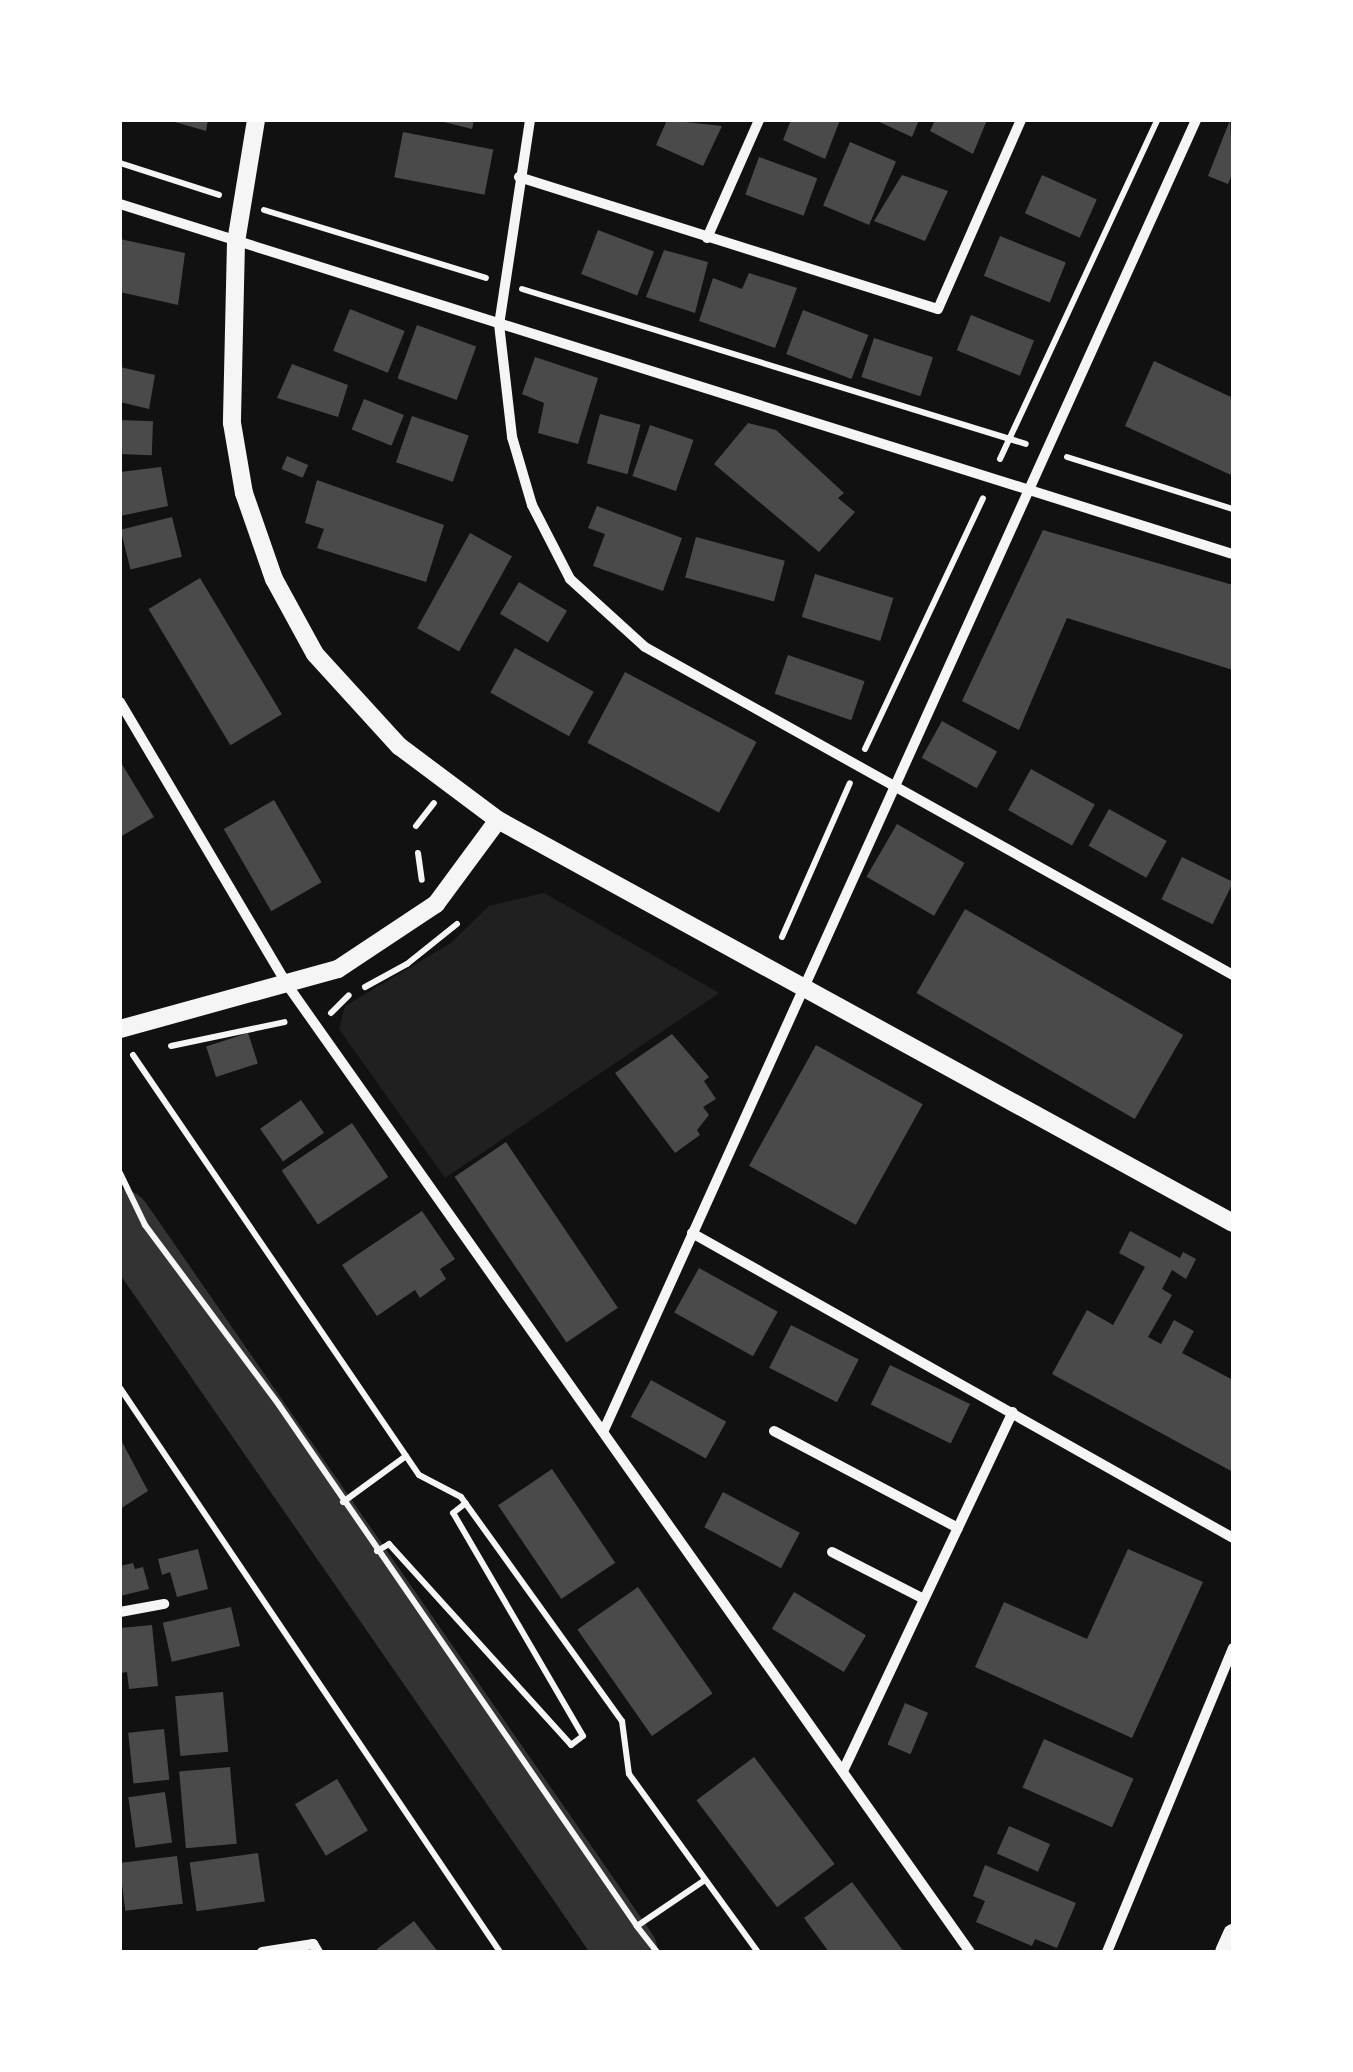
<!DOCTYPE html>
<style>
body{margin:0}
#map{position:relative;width:1353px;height:2072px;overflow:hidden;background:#111;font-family:Lato,sans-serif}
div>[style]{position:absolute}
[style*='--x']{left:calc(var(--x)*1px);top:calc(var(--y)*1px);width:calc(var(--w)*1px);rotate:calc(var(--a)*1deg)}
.green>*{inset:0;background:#202020}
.river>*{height:62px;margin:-31px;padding:0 31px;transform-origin:31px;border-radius:31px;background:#333}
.building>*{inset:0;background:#4a4a4a;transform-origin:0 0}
.path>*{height:6px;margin:-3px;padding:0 3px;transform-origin:3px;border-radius:3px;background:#f5f5f5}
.minor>*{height:10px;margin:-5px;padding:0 5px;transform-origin:5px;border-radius:5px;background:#f5f5f5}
.tertiary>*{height:18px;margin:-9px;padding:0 9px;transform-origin:9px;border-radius:9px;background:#f5f5f5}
.secondary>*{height:20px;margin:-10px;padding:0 10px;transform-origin:10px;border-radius:10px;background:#f5f5f5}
span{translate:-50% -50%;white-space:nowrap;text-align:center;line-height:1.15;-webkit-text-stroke:8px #fff;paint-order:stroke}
.frame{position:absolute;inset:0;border:122px solid #fff;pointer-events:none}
</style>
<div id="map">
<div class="green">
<div style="clip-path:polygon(544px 893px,719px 993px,445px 1178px,339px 1029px,345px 1006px,451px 943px,489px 906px)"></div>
</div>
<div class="river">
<div style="--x:120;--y:1220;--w:890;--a:55.29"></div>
</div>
<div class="building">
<div style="clip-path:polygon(168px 120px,208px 120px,206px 131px)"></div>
<div style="clip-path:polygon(436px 120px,474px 120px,472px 129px)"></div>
<div style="clip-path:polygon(667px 120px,722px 126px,703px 166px,656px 145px)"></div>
<div style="clip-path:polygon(791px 120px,840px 120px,825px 159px,783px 140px)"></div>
<div style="clip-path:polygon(875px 120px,919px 120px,912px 137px)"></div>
<div style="clip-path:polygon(935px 120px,987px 120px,973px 154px,930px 131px)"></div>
<div style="clip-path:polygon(1230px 120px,1233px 172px,1228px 184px,1208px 176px)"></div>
<div style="left:403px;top:132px;width:92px;height:46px;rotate:11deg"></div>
<div style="left:850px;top:142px;width:50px;height:69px;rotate:23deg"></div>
<div style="left:759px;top:157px;width:62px;height:40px;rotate:20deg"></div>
<div style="clip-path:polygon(902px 175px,948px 191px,925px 241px,874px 221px)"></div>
<div style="left:1042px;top:175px;width:60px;height:42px;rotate:24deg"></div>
<div style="left:598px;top:230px;width:60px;height:47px;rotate:21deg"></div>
<div style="left:1000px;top:236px;width:71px;height:43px;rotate:22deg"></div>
<div style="clip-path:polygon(120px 239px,185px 253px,178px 305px,120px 292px)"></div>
<div style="clip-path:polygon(664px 250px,708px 262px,695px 313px,646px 297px)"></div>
<div style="clip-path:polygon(749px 273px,797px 288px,775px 348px,699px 321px,713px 278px,742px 289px)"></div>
<div style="left:350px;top:309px;width:59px;height:45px;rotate:22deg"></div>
<div style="left:803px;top:310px;width:70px;height:47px;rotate:21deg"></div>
<div style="left:971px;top:315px;width:68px;height:38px;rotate:22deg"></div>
<div style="left:417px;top:325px;width:63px;height:57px;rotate:20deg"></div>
<div style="left:874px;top:338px;width:62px;height:41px;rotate:18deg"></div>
<div style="clip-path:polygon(535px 357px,598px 378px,578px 444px,538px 433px,544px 403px,522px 394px)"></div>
<div style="clip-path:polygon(1154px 361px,1233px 398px,1233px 476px,1125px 426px)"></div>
<div style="clip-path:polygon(292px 364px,348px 385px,338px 417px,277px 398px)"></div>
<div style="clip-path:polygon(120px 367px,155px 375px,149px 409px,120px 402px)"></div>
<div style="left:364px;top:399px;width:43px;height:33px;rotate:22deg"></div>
<div style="left:600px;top:414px;width:42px;height:51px;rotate:15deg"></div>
<div style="left:412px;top:416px;width:60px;height:49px;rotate:19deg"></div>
<div style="left:120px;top:420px;width:33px;height:34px;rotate:2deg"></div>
<div style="clip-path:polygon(748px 423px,776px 430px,844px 493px,838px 498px,855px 512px,819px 552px,714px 464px)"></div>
<div style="left:650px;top:425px;width:46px;height:54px;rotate:19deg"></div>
<div style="left:287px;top:456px;width:23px;height:14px;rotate:23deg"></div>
<div style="clip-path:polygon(161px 467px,168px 506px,120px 516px,120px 472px)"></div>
<div style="clip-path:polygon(317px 480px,444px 525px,426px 582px,317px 548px,324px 529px,305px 523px)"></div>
<div style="clip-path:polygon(597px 506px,682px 538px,663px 591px,593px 566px,605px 534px,588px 528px)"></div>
<div style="left:172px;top:517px;width:41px;height:53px;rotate:76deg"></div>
<div style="clip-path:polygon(1043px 530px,1233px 585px,1233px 670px,1067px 618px,1019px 730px,962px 701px)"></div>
<div style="left:470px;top:533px;width:48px;height:109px;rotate:29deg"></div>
<div style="left:696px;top:537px;width:92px;height:42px;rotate:15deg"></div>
<div style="left:815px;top:574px;width:82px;height:45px;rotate:17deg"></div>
<div style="left:200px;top:578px;width:159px;height:60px;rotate:59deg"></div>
<div style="left:519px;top:582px;width:56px;height:37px;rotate:31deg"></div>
<div style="left:515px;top:648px;width:90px;height:51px;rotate:29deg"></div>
<div style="left:788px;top:655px;width:81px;height:41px;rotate:19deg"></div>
<div style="left:625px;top:672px;width:149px;height:80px;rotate:28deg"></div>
<div style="left:942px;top:721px;width:63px;height:42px;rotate:29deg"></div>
<div style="clip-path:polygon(120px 761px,154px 817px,120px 837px)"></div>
<div style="left:1031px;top:769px;width:73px;height:47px;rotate:29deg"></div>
<div style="left:274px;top:800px;width:95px;height:58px;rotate:60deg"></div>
<div style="left:1109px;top:809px;width:66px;height:42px;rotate:29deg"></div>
<div style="left:897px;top:824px;width:78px;height:61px;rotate:30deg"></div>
<div style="left:1182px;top:857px;width:57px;height:47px;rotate:26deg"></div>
<div style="left:965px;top:909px;width:252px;height:97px;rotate:30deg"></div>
<div style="left:248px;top:1033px;width:32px;height:44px;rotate:72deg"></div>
<div style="clip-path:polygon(672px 1034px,709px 1077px,704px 1081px,716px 1099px,703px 1107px,709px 1115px,697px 1130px,700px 1135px,675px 1153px,615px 1073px)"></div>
<div style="left:816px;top:1045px;width:122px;height:138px;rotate:29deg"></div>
<div style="left:301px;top:1100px;width:40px;height:50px;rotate:55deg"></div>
<div style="left:352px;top:1123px;width:65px;height:85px;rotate:56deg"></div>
<div style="left:506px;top:1142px;width:200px;height:62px;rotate:56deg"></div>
<div style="clip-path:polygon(422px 1211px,455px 1259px,440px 1269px,446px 1279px,420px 1298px,415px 1290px,377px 1316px,342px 1265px)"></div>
<div style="clip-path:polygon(1130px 1231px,1180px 1258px,1183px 1252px,1196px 1259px,1186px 1279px,1172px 1270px,1162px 1289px,1172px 1295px,1148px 1337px,1161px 1344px,1174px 1320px,1194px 1331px,1182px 1353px,1233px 1380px,1233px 1472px,1052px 1374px,1087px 1310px,1113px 1325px,1145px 1267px,1119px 1253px)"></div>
<div style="left:699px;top:1268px;width:90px;height:51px;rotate:29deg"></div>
<div style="left:791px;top:1325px;width:76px;height:48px;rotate:27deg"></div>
<div style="left:890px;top:1365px;width:89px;height:44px;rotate:26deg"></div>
<div style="left:651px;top:1380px;width:86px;height:42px;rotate:29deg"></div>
<div style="clip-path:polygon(120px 1438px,148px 1491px,120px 1509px)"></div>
<div style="left:552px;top:1469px;width:113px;height:65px;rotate:56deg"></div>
<div style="left:723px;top:1492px;width:87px;height:40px;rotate:28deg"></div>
<div style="clip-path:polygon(198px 1549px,208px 1589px,177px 1597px,170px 1572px,162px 1575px,158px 1559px)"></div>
<div style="clip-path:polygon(1128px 1549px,1203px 1582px,1132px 1738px,975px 1667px,1004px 1602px,1087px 1639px)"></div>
<div style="clip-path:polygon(133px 1563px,135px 1569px,143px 1567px,149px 1589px,120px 1596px,120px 1566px)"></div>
<div style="left:638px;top:1587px;width:130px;height:74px;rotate:55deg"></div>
<div style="left:794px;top:1592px;width:84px;height:43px;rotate:31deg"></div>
<div style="left:231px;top:1607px;width:40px;height:70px;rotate:77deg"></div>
<div style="clip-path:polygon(152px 1625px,158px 1686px,129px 1689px,127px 1672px,120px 1673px,120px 1628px)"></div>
<div style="left:223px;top:1692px;width:60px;height:48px;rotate:85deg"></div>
<div style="left:905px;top:1703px;width:25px;height:45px;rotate:23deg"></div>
<div style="left:164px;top:1729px;width:51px;height:36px;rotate:84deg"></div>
<div style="left:1044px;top:1739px;width:98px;height:53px;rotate:24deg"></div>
<div style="left:754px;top:1757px;width:134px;height:72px;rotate:53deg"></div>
<div style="left:230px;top:1767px;width:77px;height:51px;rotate:85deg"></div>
<div style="left:337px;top:1779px;width:60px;height:49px;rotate:59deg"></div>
<div style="left:165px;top:1792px;width:51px;height:37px;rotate:82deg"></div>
<div style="left:1009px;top:1826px;width:45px;height:30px;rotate:24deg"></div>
<div style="left:258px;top:1853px;width:49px;height:69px;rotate:82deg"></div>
<div style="left:177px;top:1856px;width:48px;height:58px;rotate:83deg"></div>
<div style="clip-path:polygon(985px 1865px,1076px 1903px,1057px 1948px,1035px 1939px,1032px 1946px,976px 1922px,985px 1901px,973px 1896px)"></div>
<div style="clip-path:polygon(852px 1882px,904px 1952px,829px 1952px,804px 1918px)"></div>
<div style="clip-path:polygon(414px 1921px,438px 1952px,379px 1952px,377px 1949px)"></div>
</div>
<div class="path">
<div style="--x:120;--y:163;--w:104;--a:17.9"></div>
<div style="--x:264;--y:210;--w:232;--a:17"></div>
<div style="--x:522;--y:289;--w:527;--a:17.09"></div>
<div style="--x:1067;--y:457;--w:174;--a:17.4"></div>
<div style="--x:1000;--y:459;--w:374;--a:-65.1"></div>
<div style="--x:865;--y:749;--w:277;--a:-64.8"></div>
<div style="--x:416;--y:826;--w:29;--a:-52"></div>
<div style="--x:418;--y:853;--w:27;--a:82"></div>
<div style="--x:782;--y:937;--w:168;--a:-66.2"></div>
<div style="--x:365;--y:987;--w:48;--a:-28.7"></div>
<div style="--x:407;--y:964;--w:64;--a:-38.7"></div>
<div style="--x:331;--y:1013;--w:25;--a:-45"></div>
<div style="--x:171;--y:1046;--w:116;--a:-11.9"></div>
<div style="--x:133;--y:1055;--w:508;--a:55.75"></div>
<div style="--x:419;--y:1475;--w:47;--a:27.6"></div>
<div style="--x:461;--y:1497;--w:276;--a:54.3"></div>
<div style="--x:622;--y:1721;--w:53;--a:82.5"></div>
<div style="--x:629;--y:1774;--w:220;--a:54.1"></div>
<div style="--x:120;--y:1173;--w:58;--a:64.3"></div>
<div style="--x:145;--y:1225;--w:224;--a:53.3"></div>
<div style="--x:279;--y:1405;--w:632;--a:55.51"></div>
<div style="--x:120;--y:1388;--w:680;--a:56.03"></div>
<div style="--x:343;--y:1502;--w:78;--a:-36.1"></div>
<div style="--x:377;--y:1551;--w:14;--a:-30"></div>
<div style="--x:389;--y:1544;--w:271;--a:47.8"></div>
<div style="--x:571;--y:1745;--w:15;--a:-37"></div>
<div style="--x:583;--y:1736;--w:258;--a:-120.2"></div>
<div style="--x:453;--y:1513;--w:16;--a:-38"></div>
<div style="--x:657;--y:1952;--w:33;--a:-128"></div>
<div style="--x:637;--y:1926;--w:82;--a:-34.1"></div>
</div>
<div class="minor">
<div style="--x:530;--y:120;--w:206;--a:98.6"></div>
<div style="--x:499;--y:324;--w:114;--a:83.4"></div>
<div style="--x:512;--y:437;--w:71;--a:73.6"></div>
<div style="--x:532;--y:505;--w:83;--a:62.8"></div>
<div style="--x:570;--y:579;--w:101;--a:42.2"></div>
<div style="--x:645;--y:647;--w:673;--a:29.15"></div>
<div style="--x:519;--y:177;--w:439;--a:17.5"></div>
<div style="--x:938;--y:309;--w:206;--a:-66.3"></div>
<div style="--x:120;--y:204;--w:1167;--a:17.46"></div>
<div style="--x:707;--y:238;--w:129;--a:-66.2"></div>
<div style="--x:120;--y:702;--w:330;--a:59.4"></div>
<div style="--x:288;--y:986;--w:1182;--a:54.78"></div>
<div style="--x:692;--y:1233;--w:621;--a:29.41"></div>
<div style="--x:604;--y:1430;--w:1438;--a:-65.68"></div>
<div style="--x:774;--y:1431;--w:208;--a:27.8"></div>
<div style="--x:832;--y:1552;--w:103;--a:27.1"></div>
<div style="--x:120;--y:1612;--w:45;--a:-10.3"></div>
<div style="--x:843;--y:1771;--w:397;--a:-64.7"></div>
<div style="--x:262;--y:1952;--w:52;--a:-8.9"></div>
<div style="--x:313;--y:1944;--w:9;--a:58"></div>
<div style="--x:1107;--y:1952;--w:329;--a:-67.5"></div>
</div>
<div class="tertiary">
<div style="--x:256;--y:120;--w:124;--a:99.3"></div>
<div style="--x:236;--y:242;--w:181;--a:91.3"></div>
<div style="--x:232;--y:423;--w:71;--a:80.3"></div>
<div style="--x:244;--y:493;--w:91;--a:70.8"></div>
<div style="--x:274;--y:579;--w:85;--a:61.3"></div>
<div style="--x:315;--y:654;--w:125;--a:47.6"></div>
<div style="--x:399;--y:746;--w:124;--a:36.8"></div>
<div style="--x:498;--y:820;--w:838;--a:28.74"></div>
<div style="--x:120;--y:1029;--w:226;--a:-15.4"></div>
<div style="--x:338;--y:969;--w:118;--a:-33.6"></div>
<div style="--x:436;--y:904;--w:104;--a:-53.6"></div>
</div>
<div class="secondary">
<div style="--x:1225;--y:1952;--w:20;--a:-66"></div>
</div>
<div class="frame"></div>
</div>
